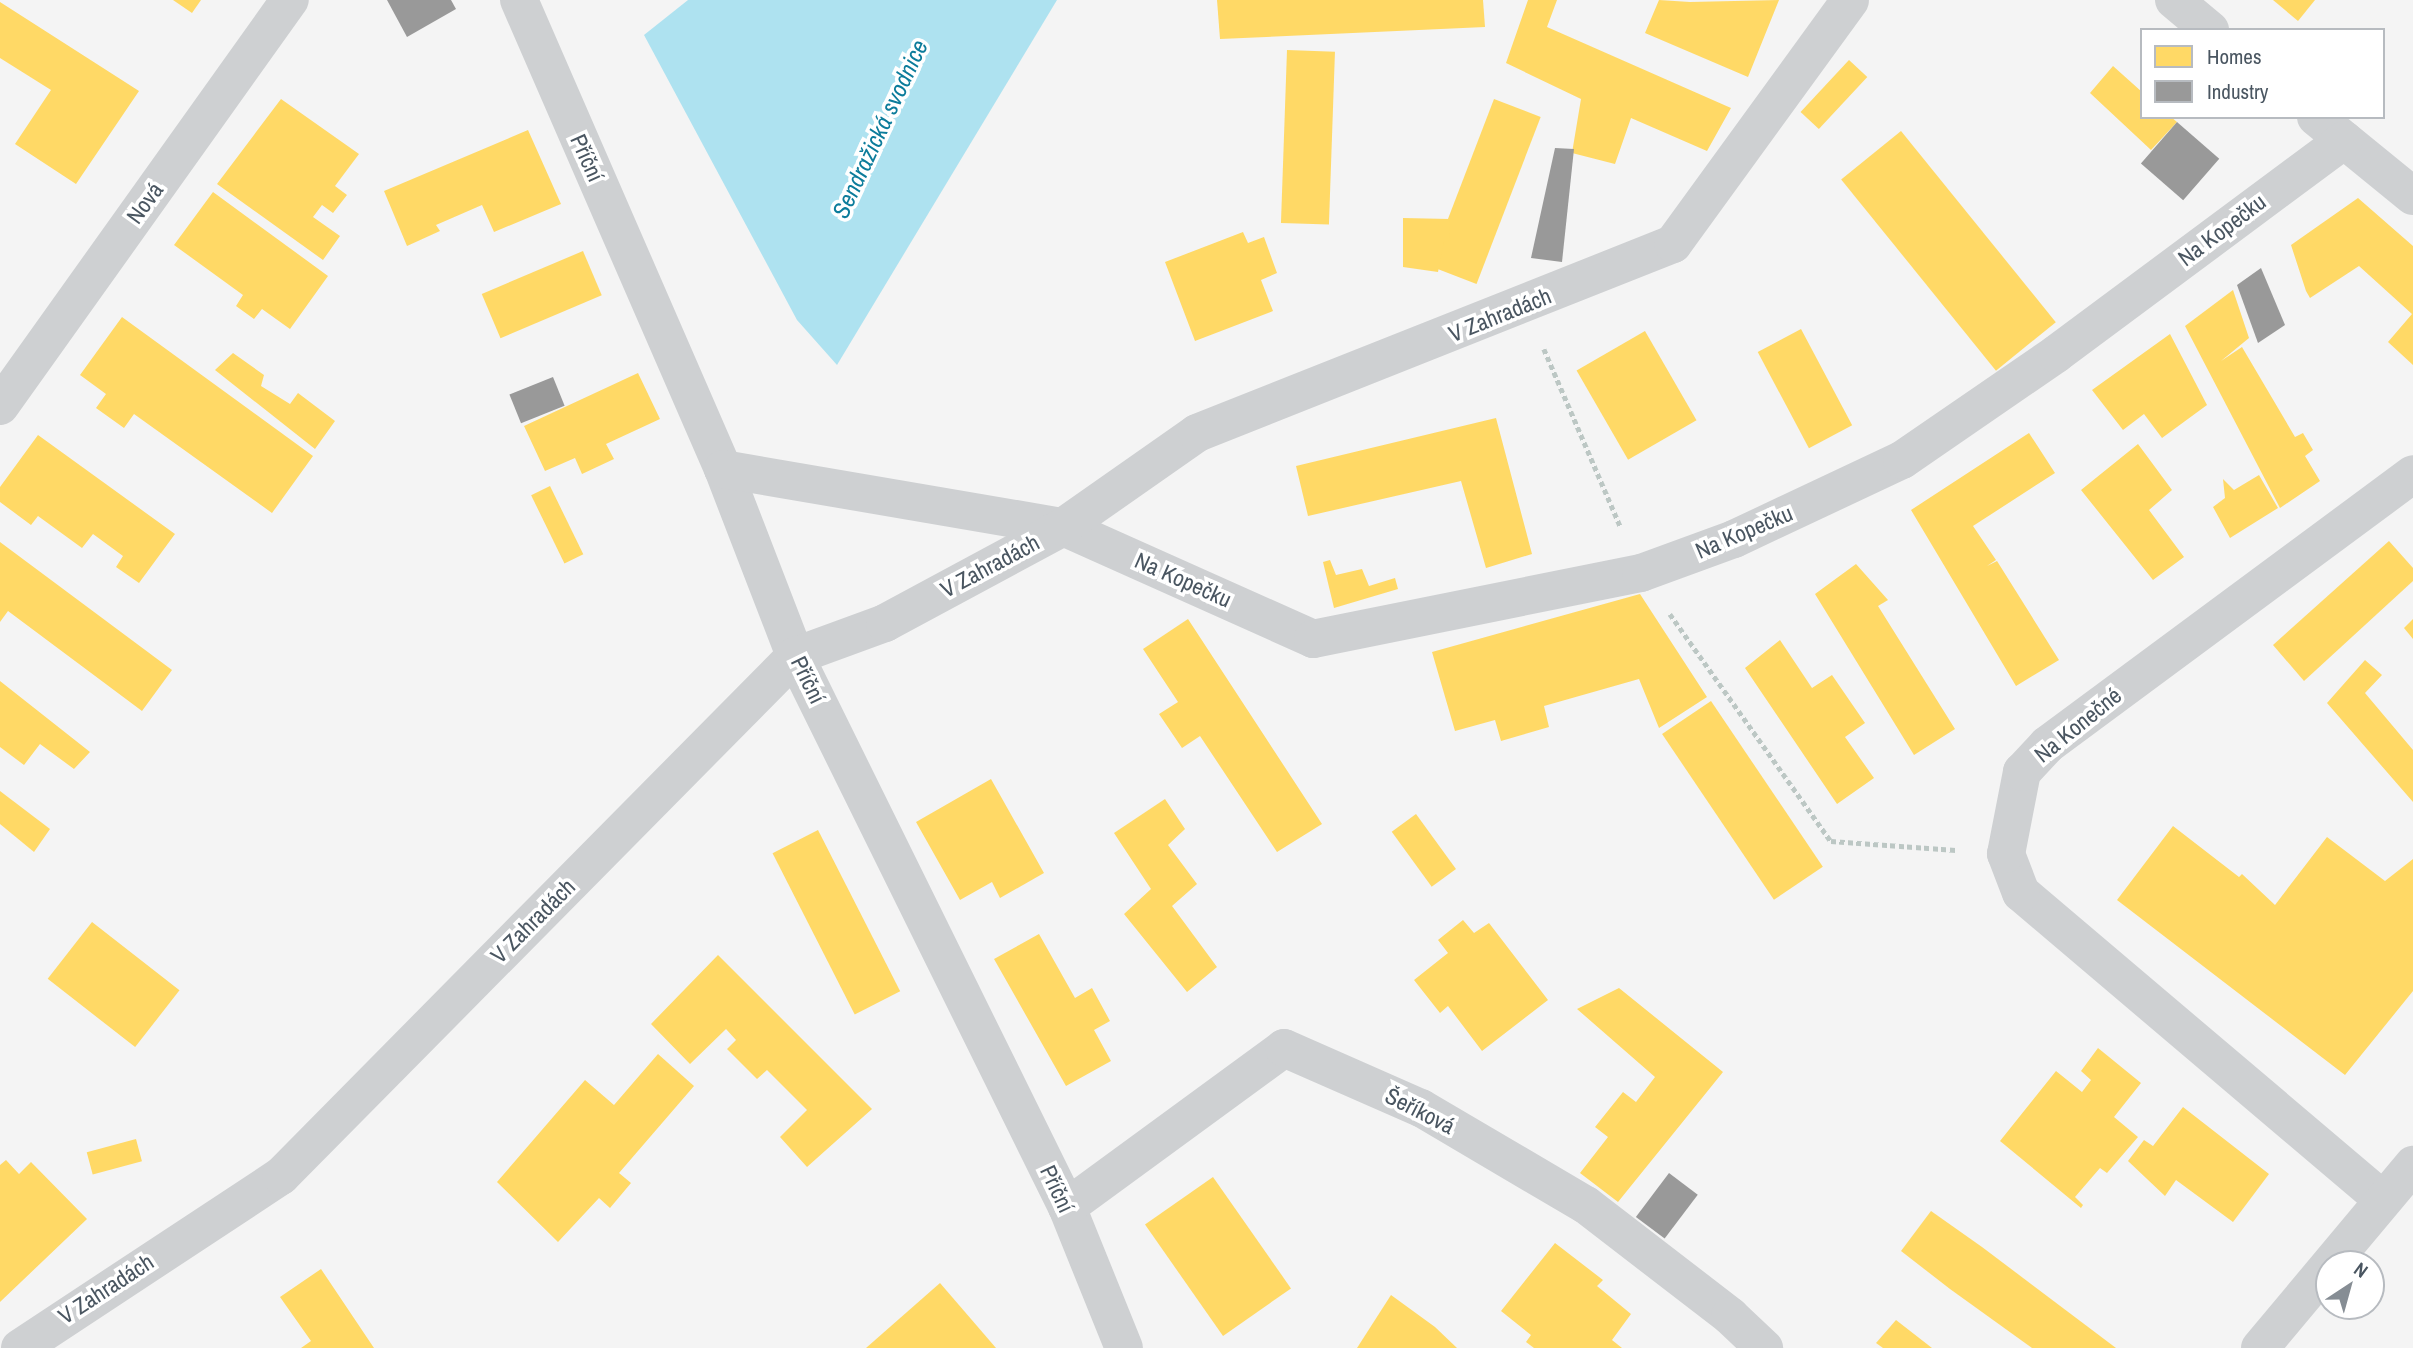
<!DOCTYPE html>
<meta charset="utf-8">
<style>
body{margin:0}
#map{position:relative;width:2413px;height:1348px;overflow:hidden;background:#f4f4f4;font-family:"Archivo Narrow",sans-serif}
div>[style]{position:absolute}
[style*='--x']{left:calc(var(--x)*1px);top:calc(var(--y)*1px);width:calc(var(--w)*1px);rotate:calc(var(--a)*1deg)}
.water>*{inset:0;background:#aee2f0}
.homes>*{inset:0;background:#ffd966;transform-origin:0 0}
.industry>*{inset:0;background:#999;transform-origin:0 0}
.path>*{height:4.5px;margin-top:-2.25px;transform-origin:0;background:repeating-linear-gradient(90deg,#bcc7c4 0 5px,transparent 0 8.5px)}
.minor>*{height:38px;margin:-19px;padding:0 19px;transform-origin:19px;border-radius:19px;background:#ced0d2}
span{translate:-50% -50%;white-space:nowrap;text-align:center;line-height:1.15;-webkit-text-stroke:7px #fff;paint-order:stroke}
.street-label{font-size:23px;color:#4a5661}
.water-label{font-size:24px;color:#0c7c9b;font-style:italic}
.legend{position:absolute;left:2140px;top:28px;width:245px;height:91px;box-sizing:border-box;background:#fff;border:2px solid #b7bbc0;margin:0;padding:9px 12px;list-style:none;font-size:21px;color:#4a5661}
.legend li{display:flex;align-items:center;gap:14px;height:35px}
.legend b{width:35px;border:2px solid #b7bbc0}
.north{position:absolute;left:2315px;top:1250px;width:70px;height:70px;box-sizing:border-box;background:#fff;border:2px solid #b7bbc0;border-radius:50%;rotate:36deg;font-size:19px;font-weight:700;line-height:28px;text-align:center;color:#4a5661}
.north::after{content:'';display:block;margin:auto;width:24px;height:32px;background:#868d94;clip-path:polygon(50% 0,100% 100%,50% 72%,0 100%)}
</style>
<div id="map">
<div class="water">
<div style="clip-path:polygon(688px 0,1057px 0,837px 365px,797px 320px,644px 35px)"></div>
</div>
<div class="homes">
<div style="clip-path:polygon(173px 0,201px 0,192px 13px)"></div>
<div style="clip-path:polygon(1217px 0,1483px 0,1485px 27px,1220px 39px)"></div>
<div style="clip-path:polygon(1528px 0,1557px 0,1547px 27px,1731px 108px,1707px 151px,1631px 118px,1615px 164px,1572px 153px,1581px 99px,1506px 63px)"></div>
<div style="clip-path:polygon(1659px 0,1690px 2px,1779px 0,1748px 77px,1645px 33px)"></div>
<div style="clip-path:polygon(2273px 0,2315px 0,2298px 21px)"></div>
<div style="clip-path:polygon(0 2px,139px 91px,76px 184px,15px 144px,51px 90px,0 58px)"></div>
<div style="left:1287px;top:50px;width:48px;height:173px;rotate:2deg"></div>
<div style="left:1849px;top:60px;width:25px;height:71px;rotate:43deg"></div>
<div style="clip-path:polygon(2113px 66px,2142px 92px,2142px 117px,2171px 117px,2177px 122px,2151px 150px,2090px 93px)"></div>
<div style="clip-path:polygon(281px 99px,359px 154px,335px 186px,347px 195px,333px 213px,322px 205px,313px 217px,340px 236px,323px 260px,217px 184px)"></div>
<div style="left:1494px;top:99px;width:50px;height:179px;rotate:21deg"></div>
<div style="clip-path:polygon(528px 130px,561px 204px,494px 232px,482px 205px,436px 225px,440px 231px,407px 246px,384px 191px)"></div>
<div style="left:1901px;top:131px;width:246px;height:77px;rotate:51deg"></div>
<div style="clip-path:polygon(213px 192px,328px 276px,290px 329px,262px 309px,254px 319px,236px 306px,243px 295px,174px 245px)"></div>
<div style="clip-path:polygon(2358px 198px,2413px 246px,2413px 365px,2388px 342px,2412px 314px,2359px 266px,2310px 298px,2306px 291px,2291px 245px)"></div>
<div style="clip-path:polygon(1403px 218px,1450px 219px,1449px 240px,1444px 242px,1438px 272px,1403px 267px)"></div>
<div style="clip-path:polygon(1243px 232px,1248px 243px,1264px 237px,1277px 273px,1261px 280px,1273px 311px,1195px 341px,1165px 262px)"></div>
<div style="left:583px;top:251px;width:48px;height:110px;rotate:67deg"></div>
<div style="clip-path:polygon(2233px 290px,2249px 338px,2221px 361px,2242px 347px,2295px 437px,2303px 433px,2313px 450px,2305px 456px,2320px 481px,2280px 508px,2185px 326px)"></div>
<div style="clip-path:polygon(122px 317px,313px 456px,272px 513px,134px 414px,124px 428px,96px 408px,106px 394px,80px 375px)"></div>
<div style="left:1801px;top:329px;width:109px;height:49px;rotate:62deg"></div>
<div style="left:1645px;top:331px;width:103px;height:79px;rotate:60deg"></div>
<div style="clip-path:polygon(2170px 334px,2207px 405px,2162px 438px,2144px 414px,2123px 430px,2092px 390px)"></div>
<div style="clip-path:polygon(233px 353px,264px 375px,261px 386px,290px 404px,298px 393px,335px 421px,315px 449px,215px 370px)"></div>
<div style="clip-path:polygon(638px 373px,660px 419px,606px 444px,614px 459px,582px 474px,575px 458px,545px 471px,524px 426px)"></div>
<div style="clip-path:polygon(1496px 418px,1532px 554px,1486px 568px,1461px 481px,1308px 516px,1296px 466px)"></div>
<div style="clip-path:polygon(2029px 433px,2055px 473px,1973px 526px,1996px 560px,1987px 566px,1997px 561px,2059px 660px,2016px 686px,1911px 510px)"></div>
<div style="clip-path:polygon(38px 435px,175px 534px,139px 583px,116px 567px,123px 556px,93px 534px,82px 548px,38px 516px,31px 525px,0 502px,0 487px)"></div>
<div style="clip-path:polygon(2138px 444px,2172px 490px,2149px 510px,2184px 557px,2153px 580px,2081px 490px)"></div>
<div style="clip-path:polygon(2259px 475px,2278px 508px,2230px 538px,2213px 507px,2225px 498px,2223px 479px,2234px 490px)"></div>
<div style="left:550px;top:486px;width:76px;height:21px;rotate:64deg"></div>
<div style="clip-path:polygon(2389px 541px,2413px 568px,2413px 581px,2304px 681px,2273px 645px)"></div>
<div style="clip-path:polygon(0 542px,172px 670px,142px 711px,8px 611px,0 622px)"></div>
<div style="clip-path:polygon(1330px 560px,1336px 575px,1362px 569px,1369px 586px,1395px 578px,1398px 589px,1334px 608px,1323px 562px)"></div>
<div style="clip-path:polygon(1856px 564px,1888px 600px,1878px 606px,1955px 729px,1914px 755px,1815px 594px)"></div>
<div style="clip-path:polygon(1640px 594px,1707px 697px,1659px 728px,1639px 679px,1544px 706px,1549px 727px,1501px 741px,1495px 720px,1455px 731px,1432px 652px)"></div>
<div style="clip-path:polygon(1188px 619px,1322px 824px,1277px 852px,1200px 736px,1182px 748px,1159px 714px,1178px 702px,1143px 649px)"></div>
<div style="clip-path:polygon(2413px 619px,2413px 639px,2404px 628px)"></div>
<div style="clip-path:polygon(1780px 640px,1812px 688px,1832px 675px,1865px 723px,1845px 737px,1874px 778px,1837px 804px,1745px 668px)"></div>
<div style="clip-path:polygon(2365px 660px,2382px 675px,2365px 693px,2413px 750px,2413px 802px,2327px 703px)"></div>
<div style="clip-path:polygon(0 681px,90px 752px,74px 769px,40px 744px,24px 765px,0 747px)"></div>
<div style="left:1711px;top:701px;width:200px;height:59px;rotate:56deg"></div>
<div style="clip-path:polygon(991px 779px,1044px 873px,1000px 898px,992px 882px,960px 900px,916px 822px)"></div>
<div style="clip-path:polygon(0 791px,50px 829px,34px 852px,0 824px)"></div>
<div style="clip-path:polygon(1165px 799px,1185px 829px,1168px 845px,1197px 884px,1172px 906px,1217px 967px,1187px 992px,1124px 914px,1151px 889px,1114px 833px)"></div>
<div style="left:1416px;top:814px;width:68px;height:30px;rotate:54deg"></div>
<div style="clip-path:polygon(2173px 826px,2239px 877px,2242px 874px,2275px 905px,2327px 837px,2385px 881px,2413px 859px,2413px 991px,2345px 1075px,2117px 900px)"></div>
<div style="left:818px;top:830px;width:181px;height:51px;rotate:63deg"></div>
<div style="clip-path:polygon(1463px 920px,1474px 933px,1489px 923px,1548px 1000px,1482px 1051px,1448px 1006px,1440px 1013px,1414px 980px,1448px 953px,1438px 940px)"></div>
<div style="left:92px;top:922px;width:111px;height:72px;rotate:38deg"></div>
<div style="clip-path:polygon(1039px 934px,1075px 998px,1092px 988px,1110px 1021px,1094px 1030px,1111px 1061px,1066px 1086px,994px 959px)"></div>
<div style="clip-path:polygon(718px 955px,872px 1109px,807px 1167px,780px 1137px,807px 1110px,767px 1070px,757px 1079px,727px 1049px,736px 1040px,726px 1029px,690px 1064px,651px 1024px)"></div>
<div style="clip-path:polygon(1619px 988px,1723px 1072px,1618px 1202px,1580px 1173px,1608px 1137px,1595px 1127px,1623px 1092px,1636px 1102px,1655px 1077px,1577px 1009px)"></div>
<div style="clip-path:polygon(2098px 1048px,2141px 1083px,2114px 1117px,2138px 1137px,2107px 1173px,2100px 1168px,2075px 1197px,2083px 1205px,2081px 1208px,2000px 1141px,2056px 1071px,2082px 1092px,2091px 1080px,2081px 1071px)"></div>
<div style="clip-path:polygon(658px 1054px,694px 1086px,619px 1173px,631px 1183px,610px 1208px,599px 1198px,558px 1242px,497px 1182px,585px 1080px,614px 1105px)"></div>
<div style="clip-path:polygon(2183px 1107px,2269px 1174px,2233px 1222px,2176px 1180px,2165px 1196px,2128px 1161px,2144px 1140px,2153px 1146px)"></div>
<div style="left:136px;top:1139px;width:23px;height:51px;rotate:75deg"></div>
<div style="clip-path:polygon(6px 1160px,19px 1174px,31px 1162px,87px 1219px,0 1302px,0 1165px)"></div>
<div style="left:1213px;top:1177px;width:136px;height:83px;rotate:55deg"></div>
<div style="clip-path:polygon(1931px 1211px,1982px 1247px,2116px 1348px,2032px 1348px,1950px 1289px,1901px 1251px)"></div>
<div style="clip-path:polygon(1555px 1243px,1603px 1280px,1597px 1286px,1631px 1314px,1612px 1340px,1622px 1348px,1534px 1348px,1526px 1342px,1531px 1335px,1501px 1311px)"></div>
<div style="clip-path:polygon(321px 1269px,374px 1348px,301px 1348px,311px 1341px,280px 1297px)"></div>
<div style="clip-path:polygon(940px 1283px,996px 1348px,866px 1348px)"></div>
<div style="clip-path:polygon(1391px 1295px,1435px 1327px,1457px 1348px,1357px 1348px)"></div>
<div style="clip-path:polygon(1896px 1320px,1932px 1348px,1883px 1348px,1876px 1343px)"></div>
</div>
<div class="industry">
<div style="clip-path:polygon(387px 0,451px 0,456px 9px,407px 37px)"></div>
<div style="left:2177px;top:122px;width:56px;height:55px;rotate:41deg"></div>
<div style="clip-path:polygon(1555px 148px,1574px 149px,1562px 262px,1531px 258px)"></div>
<div style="clip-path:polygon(2261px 268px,2285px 325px,2258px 343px,2237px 285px)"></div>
<div style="left:553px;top:377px;width:31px;height:47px;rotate:68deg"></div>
<div style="left:1669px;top:1173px;width:36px;height:55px;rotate:37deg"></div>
</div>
<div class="path">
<div style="--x:1544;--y:349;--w:195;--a:66.7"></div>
<div style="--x:1670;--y:614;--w:278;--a:54.7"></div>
<div style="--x:1831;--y:841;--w:125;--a:4.1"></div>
</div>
<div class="minor">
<div style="--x:519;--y:0;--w:511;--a:66.49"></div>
<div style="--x:723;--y:469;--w:200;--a:68.9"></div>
<div style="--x:795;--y:656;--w:614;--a:63.73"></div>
<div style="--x:1067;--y:1207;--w:152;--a:68"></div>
<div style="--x:2174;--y:0;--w:47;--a:39.8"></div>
<div style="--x:2316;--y:117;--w:125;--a:39.2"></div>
<div style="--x:0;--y:406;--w:499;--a:-54.5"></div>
<div style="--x:723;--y:469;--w:345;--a:9.7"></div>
<div style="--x:1063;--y:527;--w:274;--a:24.1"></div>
<div style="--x:1313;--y:639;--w:335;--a:-11.4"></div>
<div style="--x:1641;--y:573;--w:99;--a:-20.1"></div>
<div style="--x:1734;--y:539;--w:186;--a:-25.2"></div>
<div style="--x:1902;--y:460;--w:187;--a:-34.5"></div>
<div style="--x:2056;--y:354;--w:359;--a:-36.6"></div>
<div style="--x:2382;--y:1199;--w:473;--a:-139.7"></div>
<div style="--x:2021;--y:893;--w:42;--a:-111"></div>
<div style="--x:2006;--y:854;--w:84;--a:-79"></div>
<div style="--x:2022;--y:772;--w:37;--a:-47"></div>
<div style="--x:2047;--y:745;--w:455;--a:-36.5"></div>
<div style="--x:1067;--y:1207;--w:269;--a:-36.2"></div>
<div style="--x:1284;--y:1048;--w:150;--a:23.7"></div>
<div style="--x:1421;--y:1108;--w:191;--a:30.5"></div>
<div style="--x:1586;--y:1205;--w:182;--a:37.6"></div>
<div style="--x:1730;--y:1316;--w:47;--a:43.3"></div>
<div style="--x:20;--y:1348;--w:313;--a:-33.4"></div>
<div style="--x:281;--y:1176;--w:731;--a:-45.33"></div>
<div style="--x:795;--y:656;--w:96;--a:-20.1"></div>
<div style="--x:885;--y:623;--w:202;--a:-28.3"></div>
<div style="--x:1063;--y:527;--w:164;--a:-35"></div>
<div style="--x:1197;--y:433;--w:512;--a:-21.66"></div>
<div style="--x:1673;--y:244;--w:301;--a:-54"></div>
<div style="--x:2260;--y:1348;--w:239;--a:-50.1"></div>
</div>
<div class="street-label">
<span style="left:587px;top:158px;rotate:66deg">Příční</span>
<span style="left:145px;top:203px;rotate:-54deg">Nová</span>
<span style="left:2222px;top:230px;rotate:-37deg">Na Kopečku</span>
<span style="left:1500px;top:315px;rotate:-22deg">V Zahradách</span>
<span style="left:1744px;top:532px;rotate:-23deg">Na Kopečku</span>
<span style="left:990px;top:566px;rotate:-28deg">V Zahradách</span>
<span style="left:1183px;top:580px;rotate:24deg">Na Kopečku</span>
<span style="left:808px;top:680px;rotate:64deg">Příční</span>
<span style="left:2078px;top:725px;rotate:-39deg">Na Konečné</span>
<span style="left:533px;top:921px;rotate:-45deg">V Zahradách</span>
<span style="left:1420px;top:1111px;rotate:27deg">Šeříková</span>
<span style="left:1057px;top:1189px;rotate:65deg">Příční</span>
<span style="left:106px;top:1289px;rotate:-33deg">V Zahradách</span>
</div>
<div class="water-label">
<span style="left:880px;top:129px;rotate:-65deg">Sendražická svodnice</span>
</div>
<ul class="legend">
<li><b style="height:19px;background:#ffd966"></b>Homes</li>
<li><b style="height:19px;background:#999"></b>Industry</li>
</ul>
<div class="north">N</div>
</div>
